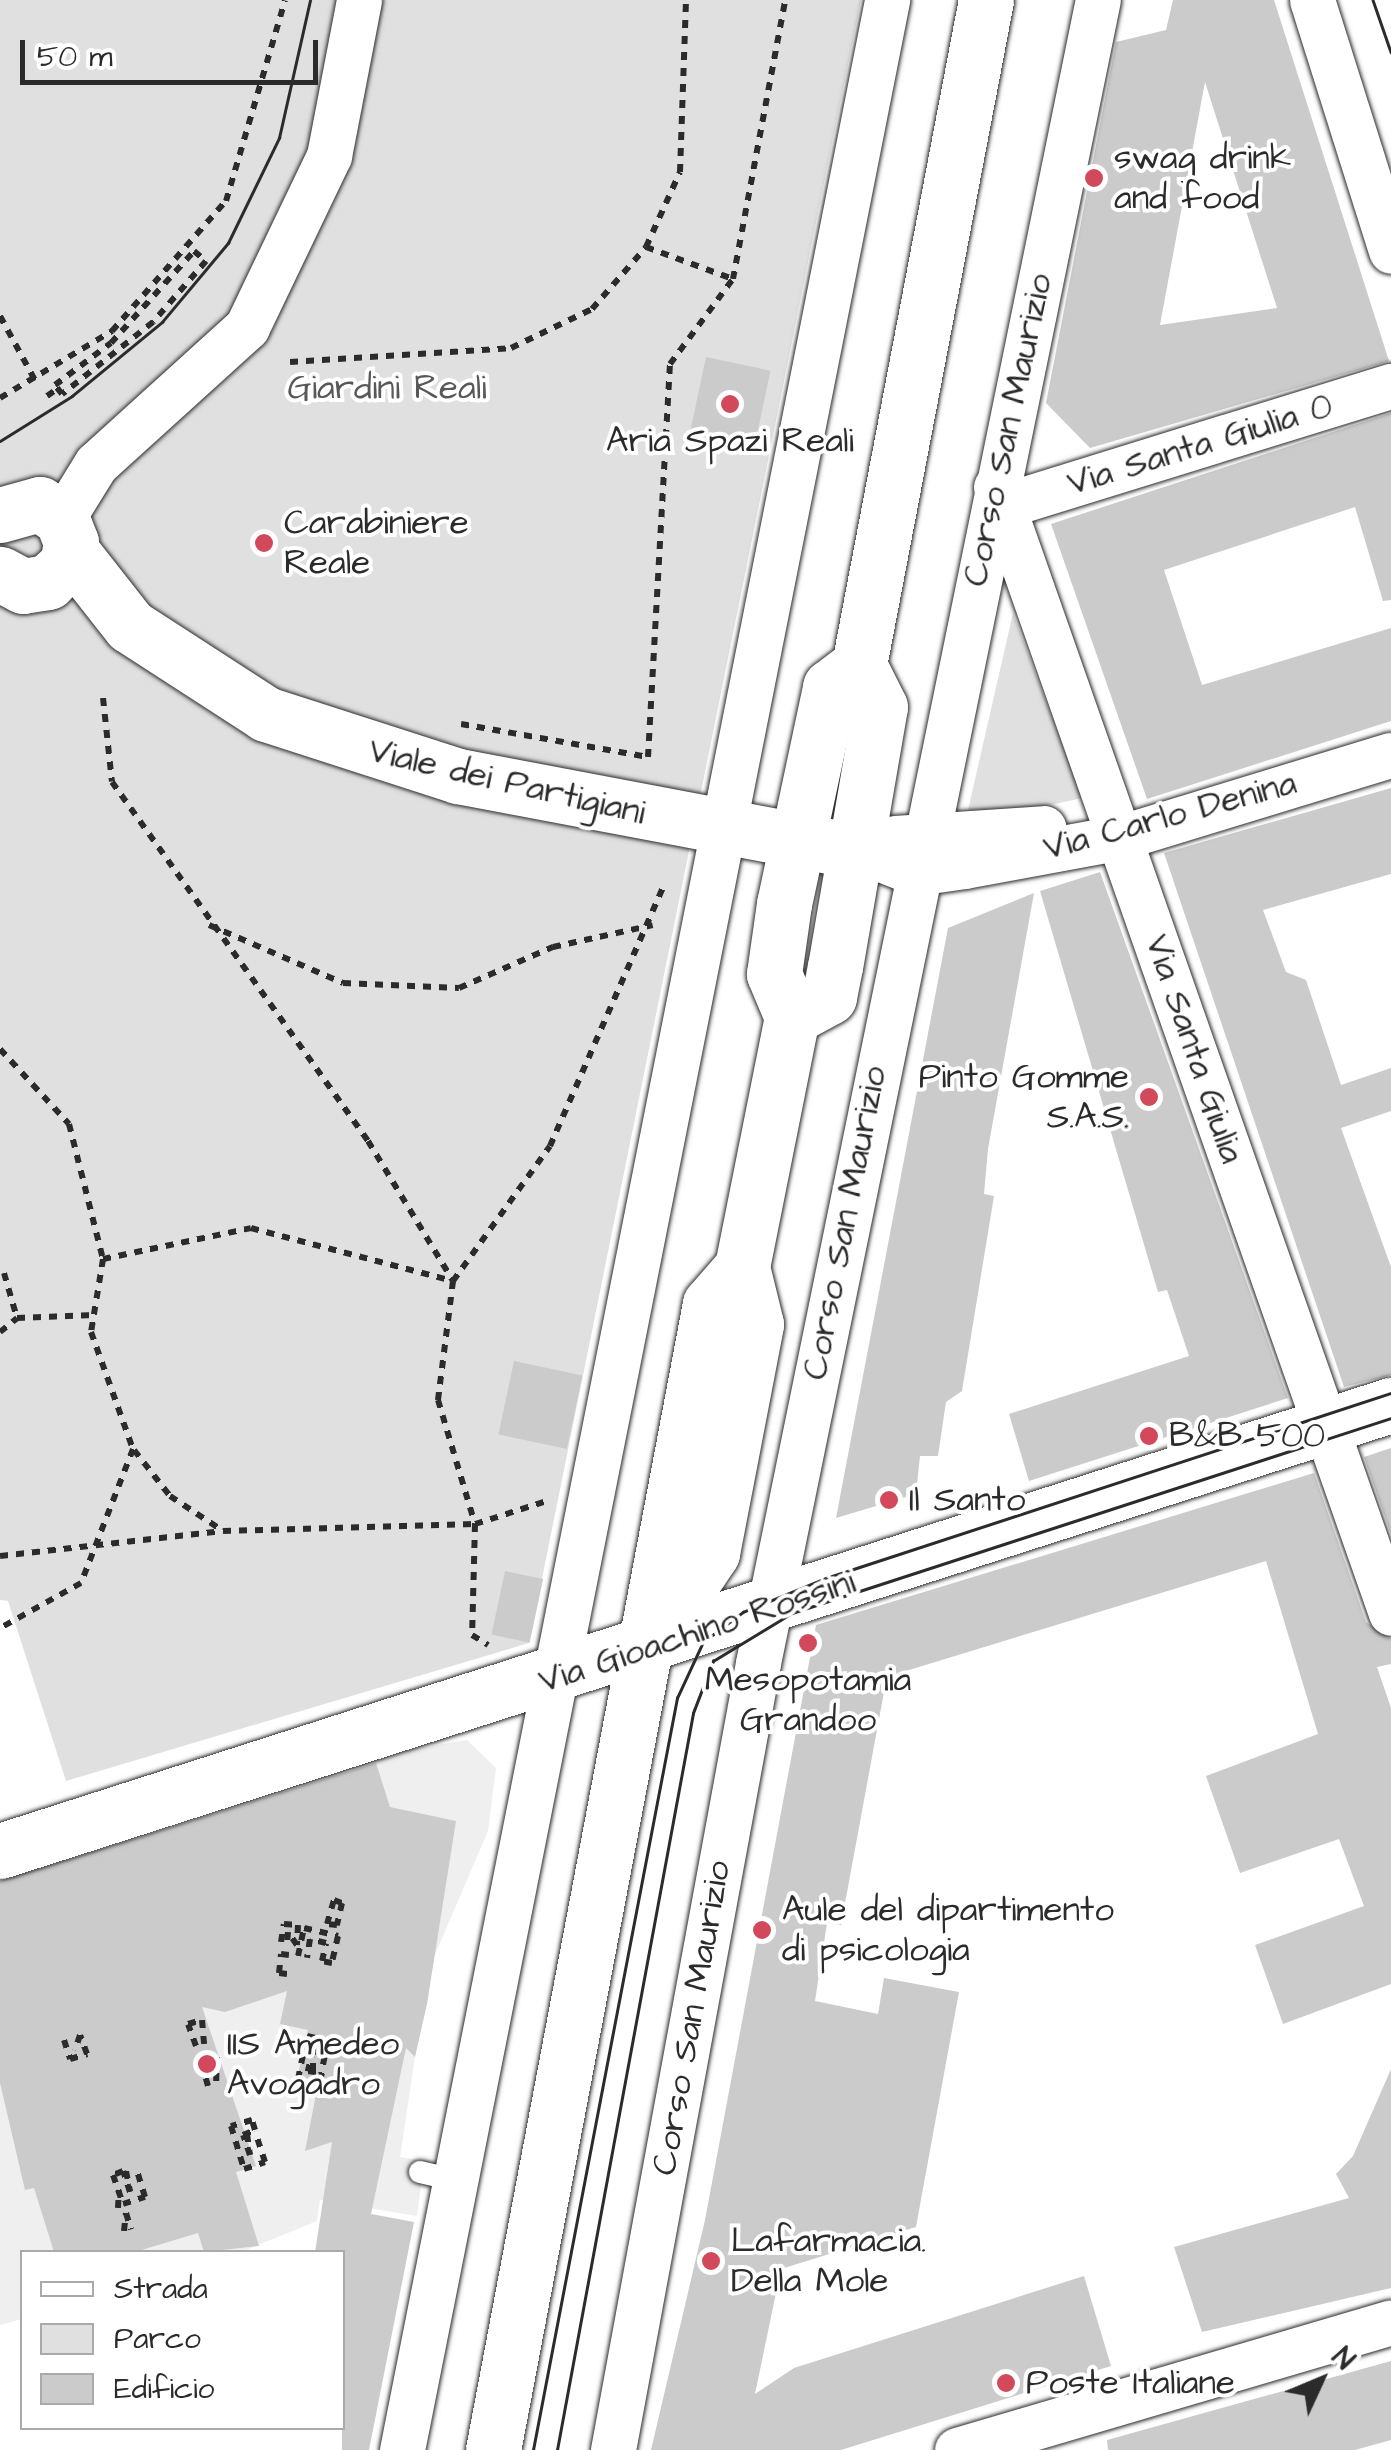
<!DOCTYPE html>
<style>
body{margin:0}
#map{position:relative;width:1391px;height:2450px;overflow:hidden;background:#fff;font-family:"Architects Daughter",sans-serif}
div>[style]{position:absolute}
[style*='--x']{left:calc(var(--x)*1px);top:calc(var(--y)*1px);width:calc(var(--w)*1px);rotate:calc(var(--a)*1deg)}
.built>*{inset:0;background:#efefef}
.green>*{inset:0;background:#e0e0e0}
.building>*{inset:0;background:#cbcbcb;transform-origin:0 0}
.path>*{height:6px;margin-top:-3px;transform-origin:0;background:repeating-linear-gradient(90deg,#2b2b2b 0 8px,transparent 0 16px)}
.roads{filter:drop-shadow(0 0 2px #2b2b2b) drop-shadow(0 0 2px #2b2b2b)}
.lane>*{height:22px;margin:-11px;padding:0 11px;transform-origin:11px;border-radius:11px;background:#fff}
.street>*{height:45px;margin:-22.5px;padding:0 22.5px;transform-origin:22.5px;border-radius:22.5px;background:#fff}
.secondary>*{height:55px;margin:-27.5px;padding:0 27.5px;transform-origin:27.5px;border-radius:27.5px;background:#fff}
.tram>*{height:2.5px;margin:-1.25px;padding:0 1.25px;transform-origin:1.25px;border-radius:1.25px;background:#2b2b2b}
.dots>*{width:28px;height:28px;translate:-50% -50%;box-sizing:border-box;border:5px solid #fff;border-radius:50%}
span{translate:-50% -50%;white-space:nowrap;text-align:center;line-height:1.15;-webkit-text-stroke:8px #fff;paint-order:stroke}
.poi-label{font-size:35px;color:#2b2b2b}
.left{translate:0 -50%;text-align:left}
.right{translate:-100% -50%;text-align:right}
.park-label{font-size:35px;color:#585858}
.street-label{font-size:35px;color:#2b2b2b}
.legend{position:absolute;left:20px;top:2250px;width:325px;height:180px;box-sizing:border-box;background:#fff;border:2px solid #aaa;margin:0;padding:12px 18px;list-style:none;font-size:30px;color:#2b2b2b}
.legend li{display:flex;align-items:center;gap:20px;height:50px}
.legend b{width:50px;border:2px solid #aaa}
.north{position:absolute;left:1271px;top:2330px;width:100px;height:100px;-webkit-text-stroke:8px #fff;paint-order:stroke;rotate:46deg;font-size:28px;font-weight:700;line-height:40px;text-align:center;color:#2b2b2b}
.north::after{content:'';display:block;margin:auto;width:35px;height:45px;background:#2b2b2b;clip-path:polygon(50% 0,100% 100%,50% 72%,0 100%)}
.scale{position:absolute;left:20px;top:40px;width:298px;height:45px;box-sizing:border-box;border:5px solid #2b2b2b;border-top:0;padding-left:12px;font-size:30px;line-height:35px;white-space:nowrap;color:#2b2b2b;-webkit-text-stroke:8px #fff;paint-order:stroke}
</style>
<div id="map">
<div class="built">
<div style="clip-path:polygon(467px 1740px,496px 1768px,488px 1831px,428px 1971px,400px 2157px,424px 2161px,417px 2216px,320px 2200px,317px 2221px,241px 2252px,22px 2252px,22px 2319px,0 2325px,0 1884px,401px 1751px)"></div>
</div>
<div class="green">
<div style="clip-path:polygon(0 0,861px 0,529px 1643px,66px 1781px,8px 1601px,0 1600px)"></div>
<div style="clip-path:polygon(1013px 613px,1082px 798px,1019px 812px,968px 810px)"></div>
</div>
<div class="building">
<div style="clip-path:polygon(evenodd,1173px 0,1274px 0,1389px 361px,1090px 448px,1046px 403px,1116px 42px,1166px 30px,1173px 0,1205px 82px,1277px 308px,1160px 325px,1205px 82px)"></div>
<div style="left:706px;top:357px;width:66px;height:81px;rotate:12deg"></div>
<div style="clip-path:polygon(1391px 413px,1391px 600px,1383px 601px,1355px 507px,1164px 570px,1202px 685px,1391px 628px,1391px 721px,1147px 799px,1051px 524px)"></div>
<div style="clip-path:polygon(1391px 788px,1391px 874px,1263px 910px,1286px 972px,1306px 980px,1341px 1085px,1391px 1068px,1391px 1111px,1341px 1128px,1391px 1267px,1391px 1375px,1344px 1387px,1164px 853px)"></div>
<div style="clip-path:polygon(1100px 872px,1288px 1398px,1029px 1481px,1009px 1414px,1189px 1356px,1167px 1290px,1158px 1292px,1040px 891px)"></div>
<div style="clip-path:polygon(1034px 893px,988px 1149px,984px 1194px,994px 1196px,962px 1391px,946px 1402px,938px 1456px,920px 1456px,916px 1494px,836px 1518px,948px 928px)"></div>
<div style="left:514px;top:1361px;width:70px;height:75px;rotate:12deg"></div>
<div style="clip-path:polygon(1391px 1448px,1391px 1534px,1364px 1457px)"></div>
<div style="clip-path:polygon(1314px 1473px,1366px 1622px,1391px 1639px,1391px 1664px,1377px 1667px,1391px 1708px,1391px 1984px,1283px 2024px,1255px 1945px,1364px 1906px,1339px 1839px,1240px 1873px,1206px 1776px,1318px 1734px,1266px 1561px,896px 1674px,884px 1692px,841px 1925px,827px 1923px,815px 2001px,878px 2014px,884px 1978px,959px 1992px,916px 2227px,781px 2269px,755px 2394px,794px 2368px,1084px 2276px,1111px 2366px,841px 2450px,651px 2450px,705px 2220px,816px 1625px)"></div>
<div style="left:505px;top:1571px;width:39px;height:65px;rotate:12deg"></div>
<div style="clip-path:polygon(376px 1763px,390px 1807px,456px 1821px,427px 2004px,415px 2057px,406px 2048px,371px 2214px,414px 2222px,369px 2450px,342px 2450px,342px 2252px,315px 2252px,332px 2142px,305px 2151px,318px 2084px,297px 2079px,308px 2030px,280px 2024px,287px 1991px,225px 2012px,202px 2007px,256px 2166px,236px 2172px,259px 2246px,204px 2252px,198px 2233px,135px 2252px,54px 2252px,34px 2188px,25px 2190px,0 2083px,0 1881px)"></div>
<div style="clip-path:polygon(1391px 2069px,1391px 2288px,1202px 2332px,1174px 2247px,1349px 2198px,1336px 2174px,1353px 2156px)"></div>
<div style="clip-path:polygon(1391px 2361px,1391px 2440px,1355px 2450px,1108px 2450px,1107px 2440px)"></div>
</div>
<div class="path">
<div style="--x:646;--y:247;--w:93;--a:20.2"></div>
<div style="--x:194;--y:251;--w:16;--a:40"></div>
<div style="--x:206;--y:261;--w:81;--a:131"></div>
<div style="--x:153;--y:322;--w:116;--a:141.6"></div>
<div style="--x:62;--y:394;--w:11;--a:-128"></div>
<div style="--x:55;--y:385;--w:70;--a:-36.9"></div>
<div style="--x:111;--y:343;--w:124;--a:-47.9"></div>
<div style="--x:0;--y:316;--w:75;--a:61.4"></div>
<div style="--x:290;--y:362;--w:221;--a:-3.6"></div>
<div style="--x:511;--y:348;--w:90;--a:-25.7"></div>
<div style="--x:592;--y:309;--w:82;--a:-48.9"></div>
<div style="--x:646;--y:247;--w:82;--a:-65.6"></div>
<div style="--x:680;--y:172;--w:172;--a:-88"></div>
<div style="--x:47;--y:396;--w:12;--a:-35"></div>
<div style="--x:0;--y:398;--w:131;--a:-30.9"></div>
<div style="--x:112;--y:331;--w:173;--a:-48.8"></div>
<div style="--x:226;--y:201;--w:209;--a:-73.6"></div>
<div style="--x:103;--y:698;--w:84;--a:83.9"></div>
<div style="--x:112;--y:782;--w:441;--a:54.5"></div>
<div style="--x:368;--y:1141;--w:164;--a:58.7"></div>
<div style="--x:453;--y:1281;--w:120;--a:97.2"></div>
<div style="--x:438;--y:1400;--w:129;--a:73.4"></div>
<div style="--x:475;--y:1524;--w:111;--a:91.5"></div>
<div style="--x:472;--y:1635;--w:19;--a:32"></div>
<div style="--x:461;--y:724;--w:190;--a:10"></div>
<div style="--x:648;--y:757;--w:394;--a:-86.8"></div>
<div style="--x:670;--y:364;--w:106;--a:-53.5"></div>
<div style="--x:733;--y:279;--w:284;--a:-79.4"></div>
<div style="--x:209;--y:925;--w:146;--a:23.4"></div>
<div style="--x:343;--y:983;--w:116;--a:2.5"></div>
<div style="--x:459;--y:988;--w:103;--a:-23.6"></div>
<div style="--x:553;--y:947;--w:102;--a:-12.4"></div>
<div style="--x:0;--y:1049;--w:102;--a:47.4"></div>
<div style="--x:69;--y:1124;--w:139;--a:75.9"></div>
<div style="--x:103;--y:1259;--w:74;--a:99.3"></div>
<div style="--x:91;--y:1332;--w:124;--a:70.3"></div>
<div style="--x:133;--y:1449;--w:144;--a:111.2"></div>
<div style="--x:81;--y:1583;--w:93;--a:150.9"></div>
<div style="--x:103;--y:1259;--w:151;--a:-11.8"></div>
<div style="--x:251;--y:1228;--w:209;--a:14.7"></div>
<div style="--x:453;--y:1281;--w:166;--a:-54.3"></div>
<div style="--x:550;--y:1146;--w:287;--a:-66.4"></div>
<div style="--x:4;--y:1273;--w:47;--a:73.9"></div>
<div style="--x:0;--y:1332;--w:22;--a:-39"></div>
<div style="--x:17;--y:1318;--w:77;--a:-2.2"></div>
<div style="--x:134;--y:1450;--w:58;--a:52"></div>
<div style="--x:170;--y:1496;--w:64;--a:33.4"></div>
<div style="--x:0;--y:1556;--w:224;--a:-6.4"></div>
<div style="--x:223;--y:1531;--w:252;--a:-1.6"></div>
<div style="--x:475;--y:1524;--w:79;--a:-17.7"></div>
<div style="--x:334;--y:1900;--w:9;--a:21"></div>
<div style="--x:342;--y:1903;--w:23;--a:103"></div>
<div style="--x:337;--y:1925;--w:10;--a:-174"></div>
<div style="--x:327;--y:1924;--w:25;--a:-74"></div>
<div style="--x:281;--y:1942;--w:18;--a:-81"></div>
<div style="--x:284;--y:1924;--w:14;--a:4"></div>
<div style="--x:298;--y:1925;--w:20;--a:93"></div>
<div style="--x:297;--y:1945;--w:16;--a:-125"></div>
<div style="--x:288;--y:1932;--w:12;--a:95"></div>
<div style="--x:298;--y:1956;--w:29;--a:-78"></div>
<div style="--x:304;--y:1928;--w:35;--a:13"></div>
<div style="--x:338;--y:1936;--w:28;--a:103"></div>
<div style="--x:332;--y:1963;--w:10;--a:-169"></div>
<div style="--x:322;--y:1961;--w:18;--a:-77"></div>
<div style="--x:326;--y:1943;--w:16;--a:-166"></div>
<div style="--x:310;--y:1939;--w:19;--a:99"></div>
<div style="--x:287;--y:1974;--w:8;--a:-173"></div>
<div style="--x:279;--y:1973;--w:19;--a:-84"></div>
<div style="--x:281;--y:1954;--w:8;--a:7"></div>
<div style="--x:64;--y:2040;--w:20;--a:72"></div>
<div style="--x:70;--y:2059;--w:18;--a:-16"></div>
<div style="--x:87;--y:2054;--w:20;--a:-110"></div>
<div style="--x:80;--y:2035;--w:16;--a:108"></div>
<div style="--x:196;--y:2046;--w:23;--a:-110"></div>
<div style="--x:188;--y:2024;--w:15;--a:-16"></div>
<div style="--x:202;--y:2020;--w:24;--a:85"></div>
<div style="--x:313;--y:2071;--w:22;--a:-90"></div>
<div style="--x:313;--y:2049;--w:23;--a:103"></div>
<div style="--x:308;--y:2071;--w:14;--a:8"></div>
<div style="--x:322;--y:2073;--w:11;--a:105"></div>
<div style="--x:319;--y:2084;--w:22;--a:-167"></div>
<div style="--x:298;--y:2079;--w:44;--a:-78.2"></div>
<div style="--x:307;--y:2036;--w:22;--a:13"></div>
<div style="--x:328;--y:2041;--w:33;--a:102"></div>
<div style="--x:208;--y:2086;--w:25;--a:-106"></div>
<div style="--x:201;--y:2062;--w:17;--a:-17"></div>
<div style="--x:217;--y:2057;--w:26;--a:92"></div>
<div style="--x:247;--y:2134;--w:21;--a:82"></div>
<div style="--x:250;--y:2155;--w:21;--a:-109"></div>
<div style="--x:243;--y:2135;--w:13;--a:-23"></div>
<div style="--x:255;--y:2130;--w:10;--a:-107"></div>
<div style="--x:252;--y:2120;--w:22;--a:164"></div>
<div style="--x:231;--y:2126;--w:45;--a:73.2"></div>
<div style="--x:244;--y:2169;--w:22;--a:-18"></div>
<div style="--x:265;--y:2162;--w:32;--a:-108"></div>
<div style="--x:126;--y:2171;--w:21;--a:79"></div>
<div style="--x:130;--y:2192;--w:22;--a:-108"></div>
<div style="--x:123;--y:2171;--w:11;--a:158"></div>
<div style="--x:113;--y:2175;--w:31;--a:71"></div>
<div style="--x:123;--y:2204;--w:23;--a:-18"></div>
<div style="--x:145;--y:2197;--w:31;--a:-107"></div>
<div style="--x:118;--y:2208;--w:18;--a:-87"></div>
<div style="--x:124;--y:2231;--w:18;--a:-84"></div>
<div style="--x:126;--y:2213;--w:17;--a:73"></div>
</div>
<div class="roads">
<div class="lane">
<div style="--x:420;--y:2172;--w:35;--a:13"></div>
</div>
<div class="street">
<div style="--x:1312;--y:0;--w:263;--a:72.5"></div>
<div style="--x:996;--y:487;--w:1193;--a:70.67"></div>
<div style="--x:1009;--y:504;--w:400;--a:-17.2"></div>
<div style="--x:62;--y:519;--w:65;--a:-58.3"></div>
<div style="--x:96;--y:464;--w:204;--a:-42.2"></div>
<div style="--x:247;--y:327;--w:190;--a:-64.4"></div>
<div style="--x:329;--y:156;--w:159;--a:-79.1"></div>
<div style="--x:895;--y:838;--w:149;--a:-3.8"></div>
<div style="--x:856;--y:849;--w:65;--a:21.8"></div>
<div style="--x:916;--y:873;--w:49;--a:-8.1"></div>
<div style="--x:965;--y:866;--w:160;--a:-10.5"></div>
<div style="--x:1122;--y:837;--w:281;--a:-17"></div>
<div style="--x:402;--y:2450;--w:2498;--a:-78.8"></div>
<div style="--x:613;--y:2450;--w:800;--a:-79.56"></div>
<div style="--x:758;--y:1663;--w:1697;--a:-78.45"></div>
<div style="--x:957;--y:2450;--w:452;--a:-16.4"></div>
</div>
<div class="secondary">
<div style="--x:0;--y:515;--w:41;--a:-15.4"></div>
<div style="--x:40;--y:504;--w:27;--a:34"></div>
<div style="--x:62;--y:519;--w:25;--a:69"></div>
<div style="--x:71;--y:542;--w:22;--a:100"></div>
<div style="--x:67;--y:564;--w:26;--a:137"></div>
<div style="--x:48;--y:582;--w:25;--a:171"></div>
<div style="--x:23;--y:586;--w:26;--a:-152"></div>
<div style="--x:71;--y:551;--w:95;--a:51.8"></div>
<div style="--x:130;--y:626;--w:162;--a:32.9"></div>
<div style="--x:266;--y:714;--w:202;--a:17.9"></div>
<div style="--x:458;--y:776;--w:382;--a:10.7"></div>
<div style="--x:792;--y:1017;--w:42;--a:-28.4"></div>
<div style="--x:829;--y:997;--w:31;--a:-79"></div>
<div style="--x:835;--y:967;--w:264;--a:-80.2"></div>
<div style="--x:880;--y:707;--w:47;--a:-116.6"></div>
<div style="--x:859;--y:665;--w:677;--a:-79.19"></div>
<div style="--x:651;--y:1644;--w:110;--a:-56.2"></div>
<div style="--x:712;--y:1553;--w:233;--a:-79.1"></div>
<div style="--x:756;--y:1324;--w:59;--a:-103.8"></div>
<div style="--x:742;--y:1267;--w:255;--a:-78.7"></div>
<div style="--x:792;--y:1017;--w:47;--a:-112.7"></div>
<div style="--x:774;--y:974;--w:71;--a:-81.9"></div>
<div style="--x:784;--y:904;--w:222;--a:-78"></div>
<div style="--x:830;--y:687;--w:36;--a:-37"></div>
<div style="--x:0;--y:1851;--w:1461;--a:-17.78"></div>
<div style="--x:493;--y:2450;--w:1166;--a:-79.28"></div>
<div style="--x:710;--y:1304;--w:49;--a:-49.1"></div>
</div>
</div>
<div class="tram">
<div style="--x:1373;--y:0;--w:55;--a:70.9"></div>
<div style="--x:0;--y:441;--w:85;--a:-32"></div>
<div style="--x:72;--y:396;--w:117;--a:-39.4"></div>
<div style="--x:162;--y:322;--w:103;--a:-50.1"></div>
<div style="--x:228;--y:243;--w:117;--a:-64.1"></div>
<div style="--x:279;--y:138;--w:141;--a:-77.3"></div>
<div style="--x:533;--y:2450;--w:766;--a:-79.16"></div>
<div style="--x:677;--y:1698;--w:62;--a:-65.1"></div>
<div style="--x:703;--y:1642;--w:50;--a:-36.9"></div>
<div style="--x:743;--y:1612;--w:90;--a:-22.3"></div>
<div style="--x:826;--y:1578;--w:595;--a:-18.13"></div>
<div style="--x:557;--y:2450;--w:749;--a:-79.54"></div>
<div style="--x:693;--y:1713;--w:56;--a:-69"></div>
<div style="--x:713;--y:1661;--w:92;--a:-31.3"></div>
<div style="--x:792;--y:1613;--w:630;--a:-18.03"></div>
</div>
<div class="dots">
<div style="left:1094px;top:178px;background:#d1495b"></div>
<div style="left:730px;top:404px;background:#d1495b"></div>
<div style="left:264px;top:543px;background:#d1495b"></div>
<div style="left:1149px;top:1097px;background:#d1495b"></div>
<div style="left:1149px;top:1436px;background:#d1495b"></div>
<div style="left:889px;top:1500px;background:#d1495b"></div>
<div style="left:808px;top:1643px;background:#d1495b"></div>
<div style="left:762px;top:1930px;background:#d1495b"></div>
<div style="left:207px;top:2064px;background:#d1495b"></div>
<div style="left:711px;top:2261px;background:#d1495b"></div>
<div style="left:1006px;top:2383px;background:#d1495b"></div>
</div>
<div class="poi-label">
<span class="left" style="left:1114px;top:178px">swag drink<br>and food</span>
<span style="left:730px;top:441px">Aria Spazi Reali</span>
<span class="left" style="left:284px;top:543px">Carabiniere<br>Reale</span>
<span class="right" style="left:1129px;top:1097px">Pinto Gomme<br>S.A.S.</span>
<span class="left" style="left:1169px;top:1436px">B&amp;B 500</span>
<span class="left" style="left:909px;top:1500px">Il Santo</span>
<span style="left:808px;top:1700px">Mesopotamia<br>Grandoo</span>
<span class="left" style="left:782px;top:1930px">Aule del dipartimento<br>di psicologia</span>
<span class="left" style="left:227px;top:2064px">IIS Amedeo<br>Avogadro</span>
<span class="left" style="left:731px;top:2261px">Lafarmacia.<br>Della Mole</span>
<span class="left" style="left:1026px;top:2383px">Poste Italiane</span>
</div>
<div class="park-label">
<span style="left:387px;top:388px">Giardini Reali</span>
</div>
<div class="street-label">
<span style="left:1008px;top:430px;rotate:-78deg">Corso San Maurizio</span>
<span style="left:1200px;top:445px;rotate:-17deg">Via Santa Giulia 0</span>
<span style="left:507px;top:782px;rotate:13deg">Viale dei Partigiani</span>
<span style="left:1170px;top:816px;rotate:-15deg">Via Carlo Denina</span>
<span style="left:1194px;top:1049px;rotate:71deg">Via Santa Giulia</span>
<span style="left:845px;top:1223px;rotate:-79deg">Corso San Maurizio</span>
<span style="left:697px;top:1632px;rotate:-18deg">Via Gioachino Rossini</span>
<span style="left:692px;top:2018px;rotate:-80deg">Corso San Maurizio</span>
</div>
<ul class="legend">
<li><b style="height:12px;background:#fff"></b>Strada</li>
<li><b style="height:28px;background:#e0e0e0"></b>Parco</li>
<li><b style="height:28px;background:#cbcbcb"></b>Edificio</li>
</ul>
<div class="north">N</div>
<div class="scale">50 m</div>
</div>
